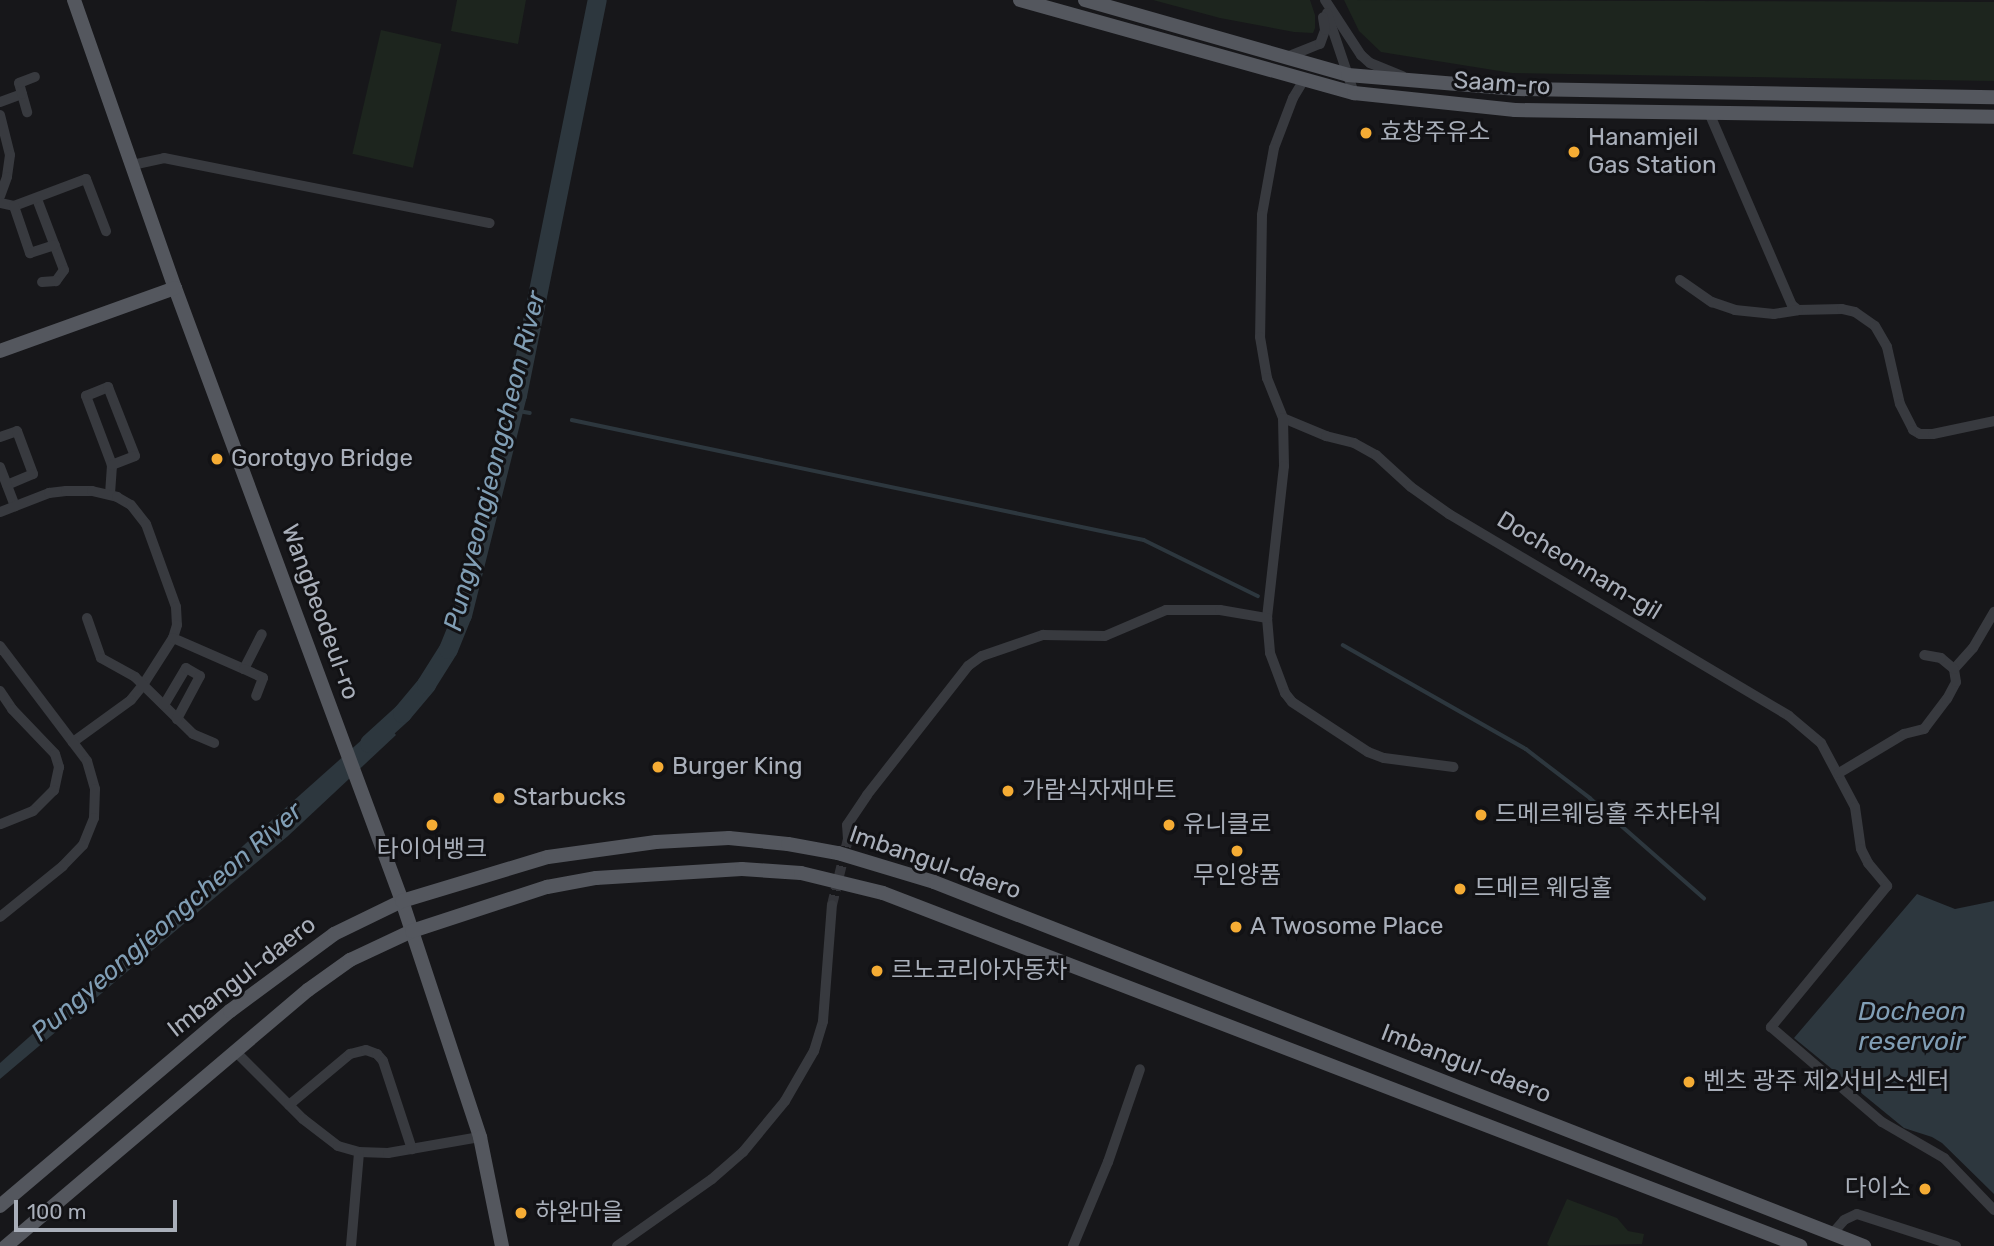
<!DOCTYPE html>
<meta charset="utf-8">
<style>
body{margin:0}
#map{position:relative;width:1994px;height:1246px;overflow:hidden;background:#17171a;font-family:Rubik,"Noto Sans KR",sans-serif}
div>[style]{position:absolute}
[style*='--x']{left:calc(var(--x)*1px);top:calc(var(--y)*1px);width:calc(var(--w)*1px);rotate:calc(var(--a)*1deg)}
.green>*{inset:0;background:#1d251e;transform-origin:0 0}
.water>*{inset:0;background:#2d373e}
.stream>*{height:3.5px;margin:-1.75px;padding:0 1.75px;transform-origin:1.75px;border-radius:1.75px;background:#2d373e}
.river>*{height:19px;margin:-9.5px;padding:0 9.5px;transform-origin:9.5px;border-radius:9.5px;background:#2d373e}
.minor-tunnel>*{height:10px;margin-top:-5px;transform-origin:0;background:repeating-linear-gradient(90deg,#34353a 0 10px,transparent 0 15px)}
.minor>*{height:10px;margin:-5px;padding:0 5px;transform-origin:5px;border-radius:5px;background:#383a3f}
.major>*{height:14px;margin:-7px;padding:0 7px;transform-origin:7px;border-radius:7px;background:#54575e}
.dots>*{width:19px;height:19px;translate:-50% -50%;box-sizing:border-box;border:4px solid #121215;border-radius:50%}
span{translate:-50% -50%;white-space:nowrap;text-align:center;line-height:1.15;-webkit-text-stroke:6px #121215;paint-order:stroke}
.street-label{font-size:24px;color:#a9afba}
.poi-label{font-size:24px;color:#a9afba}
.left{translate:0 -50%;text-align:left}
.right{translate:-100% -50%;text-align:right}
.water-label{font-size:26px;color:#809eb5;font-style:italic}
.scale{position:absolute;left:14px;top:1200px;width:163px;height:32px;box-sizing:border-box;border:4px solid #a9afba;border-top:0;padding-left:9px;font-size:21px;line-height:24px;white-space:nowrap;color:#a9afba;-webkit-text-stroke:5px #121215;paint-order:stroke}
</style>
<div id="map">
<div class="green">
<div style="clip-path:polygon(457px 0,526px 0,518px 44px,451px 31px)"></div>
<div style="clip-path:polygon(1153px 0,1310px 0,1315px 15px,1315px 28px,1313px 33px,1294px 32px,1220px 18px)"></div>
<div style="clip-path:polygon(1344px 0,1994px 2px,1994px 81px,1512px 73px,1381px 52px,1359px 31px)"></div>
<div style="left:381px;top:30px;width:62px;height:127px;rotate:13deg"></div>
<div style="clip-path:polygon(1567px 1199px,1617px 1218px,1628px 1231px,1644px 1234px,1642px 1244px,1549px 1246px,1547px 1244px)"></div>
</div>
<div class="water">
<div style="clip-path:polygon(384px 720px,396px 735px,288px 836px,0 1079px,0 1063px)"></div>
<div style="clip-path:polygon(1917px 894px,1955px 909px,1994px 901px,1994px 1194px,1942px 1143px,1932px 1137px,1904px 1128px,1794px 1038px)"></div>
</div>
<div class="stream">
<div style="--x:513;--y:410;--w:17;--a:10"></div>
<div style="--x:572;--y:420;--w:584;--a:11.85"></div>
<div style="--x:1144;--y:540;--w:127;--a:26.2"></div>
<div style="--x:1343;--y:645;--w:210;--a:29.6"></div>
<div style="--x:1526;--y:749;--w:81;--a:37.4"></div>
<div style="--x:1590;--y:798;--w:152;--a:41.3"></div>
</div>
<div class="river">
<div style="--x:369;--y:743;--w:45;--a:-42.3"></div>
<div style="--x:402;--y:713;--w:38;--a:-50"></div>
<div style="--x:426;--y:684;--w:41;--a:-57.8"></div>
<div style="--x:448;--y:649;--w:37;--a:-68"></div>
<div style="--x:462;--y:615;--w:227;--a:-76"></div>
<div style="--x:517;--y:395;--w:403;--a:-78.6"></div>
</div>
<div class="minor-tunnel">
<div style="--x:832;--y:905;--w:68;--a:-76.4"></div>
</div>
<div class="minor">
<div style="--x:1325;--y:0;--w:66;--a:56.8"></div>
<div style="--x:1361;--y:55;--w:12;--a:42"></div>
<div style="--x:1370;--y:63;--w:35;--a:22"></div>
<div style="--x:1327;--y:13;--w:84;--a:71.4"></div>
<div style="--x:1287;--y:57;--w:35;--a:-22"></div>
<div style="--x:1320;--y:44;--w:15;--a:-70"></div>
<div style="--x:1325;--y:30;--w:13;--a:-99"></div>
<div style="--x:1305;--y:78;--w:23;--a:121"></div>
<div style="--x:1293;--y:98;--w:53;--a:110.8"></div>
<div style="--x:1274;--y:148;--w:68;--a:100.2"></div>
<div style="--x:1262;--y:215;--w:122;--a:90.9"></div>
<div style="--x:1260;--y:337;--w:42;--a:80.3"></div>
<div style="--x:1267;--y:378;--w:43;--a:68.2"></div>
<div style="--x:1283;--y:418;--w:47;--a:22.7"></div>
<div style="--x:1326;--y:436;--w:29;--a:14"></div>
<div style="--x:1354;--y:443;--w:25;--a:29"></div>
<div style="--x:1376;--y:455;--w:47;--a:42.4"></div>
<div style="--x:1411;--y:487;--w:47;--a:35.4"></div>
<div style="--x:1449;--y:514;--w:395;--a:30.7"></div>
<div style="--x:1789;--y:716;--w:42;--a:40.2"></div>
<div style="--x:1821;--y:743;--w:72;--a:62"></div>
<div style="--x:1855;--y:807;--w:42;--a:81.9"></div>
<div style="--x:1861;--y:849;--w:16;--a:63"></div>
<div style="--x:1868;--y:863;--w:30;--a:50"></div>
<div style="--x:1887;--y:886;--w:183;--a:129.4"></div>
<div style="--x:1771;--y:1027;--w:146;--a:40.6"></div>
<div style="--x:1882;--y:1122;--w:72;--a:30.1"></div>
<div style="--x:1944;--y:1158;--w:72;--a:46.1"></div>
<div style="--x:22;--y:94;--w:19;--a:74"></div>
<div style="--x:0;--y:102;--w:23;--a:-20"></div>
<div style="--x:22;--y:94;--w:11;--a:-105"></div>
<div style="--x:19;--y:83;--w:17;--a:-21"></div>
<div style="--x:0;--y:115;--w:41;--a:76"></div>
<div style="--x:10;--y:155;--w:22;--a:98"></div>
<div style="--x:7;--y:177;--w:20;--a:110"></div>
<div style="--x:1710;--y:115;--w:207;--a:66.7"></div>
<div style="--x:1792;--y:305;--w:8;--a:40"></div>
<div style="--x:1798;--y:310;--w:44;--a:-1.3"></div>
<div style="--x:1842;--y:309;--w:13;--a:13"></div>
<div style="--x:1855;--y:312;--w:24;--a:35"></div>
<div style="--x:1875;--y:326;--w:24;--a:60"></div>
<div style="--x:1887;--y:347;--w:58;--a:77.2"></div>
<div style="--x:1900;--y:404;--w:29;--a:63"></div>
<div style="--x:1913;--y:430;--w:8;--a:30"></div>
<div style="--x:1920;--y:434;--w:13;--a:0"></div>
<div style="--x:1933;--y:434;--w:62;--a:-12"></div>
<div style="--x:132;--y:165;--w:33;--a:-12"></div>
<div style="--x:164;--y:158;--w:332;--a:11.3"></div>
<div style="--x:37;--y:199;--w:76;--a:69.2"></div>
<div style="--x:64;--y:270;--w:14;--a:126"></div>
<div style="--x:56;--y:281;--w:14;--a:176"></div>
<div style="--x:0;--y:203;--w:14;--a:12"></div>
<div style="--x:14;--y:206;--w:77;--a:-20.6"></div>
<div style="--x:86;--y:179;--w:56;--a:69"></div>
<div style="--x:14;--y:206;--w:50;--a:71.2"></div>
<div style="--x:30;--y:253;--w:26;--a:-18"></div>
<div style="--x:1680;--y:280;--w:39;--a:35"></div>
<div style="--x:1712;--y:302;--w:24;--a:19"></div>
<div style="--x:1735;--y:310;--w:39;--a:6"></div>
<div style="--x:1774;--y:314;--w:24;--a:-9"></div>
<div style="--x:1283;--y:418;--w:48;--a:88.8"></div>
<div style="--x:1284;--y:466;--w:153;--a:96.4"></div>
<div style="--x:1267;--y:618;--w:35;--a:85"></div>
<div style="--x:1270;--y:653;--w:43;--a:69.4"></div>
<div style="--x:1285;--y:693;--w:11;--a:52"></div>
<div style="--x:1292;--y:702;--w:91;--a:33.3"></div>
<div style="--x:1368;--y:752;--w:17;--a:21"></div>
<div style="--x:1384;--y:758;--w:70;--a:7.4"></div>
<div style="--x:0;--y:437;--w:18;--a:-19"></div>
<div style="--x:17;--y:431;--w:46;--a:69.6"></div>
<div style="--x:33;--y:474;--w:28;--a:157"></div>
<div style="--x:0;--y:467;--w:42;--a:69"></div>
<div style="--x:110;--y:494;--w:29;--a:-86"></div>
<div style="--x:112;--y:465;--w:74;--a:-110.6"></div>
<div style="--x:86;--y:396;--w:24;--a:-22"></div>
<div style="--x:108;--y:387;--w:74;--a:68.6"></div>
<div style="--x:135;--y:456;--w:25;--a:159"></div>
<div style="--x:0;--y:512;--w:53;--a:-21.2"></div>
<div style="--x:49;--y:493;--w:17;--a:-7"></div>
<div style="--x:66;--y:491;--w:26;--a:0"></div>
<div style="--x:92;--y:491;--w:26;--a:13"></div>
<div style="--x:117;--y:497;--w:16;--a:30"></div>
<div style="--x:131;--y:505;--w:24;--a:52"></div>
<div style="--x:146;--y:524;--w:88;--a:70.1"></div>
<div style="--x:176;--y:607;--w:18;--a:87"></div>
<div style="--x:177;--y:625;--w:14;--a:107"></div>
<div style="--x:173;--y:638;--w:56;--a:122.6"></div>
<div style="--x:143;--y:685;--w:19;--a:129"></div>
<div style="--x:131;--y:700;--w:72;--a:144.1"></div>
<div style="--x:87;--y:618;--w:42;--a:70.7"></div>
<div style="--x:101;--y:658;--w:39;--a:29"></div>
<div style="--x:135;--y:677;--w:81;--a:44.5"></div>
<div style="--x:193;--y:734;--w:23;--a:23"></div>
<div style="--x:173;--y:638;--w:77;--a:23.6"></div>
<div style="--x:244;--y:669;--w:39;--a:-63"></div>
<div style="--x:0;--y:646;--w:144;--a:52.9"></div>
<div style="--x:87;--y:761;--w:29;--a:74"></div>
<div style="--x:95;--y:789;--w:29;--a:92"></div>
<div style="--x:94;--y:818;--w:29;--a:112"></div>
<div style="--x:83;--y:845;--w:29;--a:134"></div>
<div style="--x:63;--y:866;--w:81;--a:141"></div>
<div style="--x:244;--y:669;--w:21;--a:25"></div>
<div style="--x:263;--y:678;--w:19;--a:111"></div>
<div style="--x:1954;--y:669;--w:28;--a:-48"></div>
<div style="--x:1973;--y:648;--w:42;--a:-59.7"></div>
<div style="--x:0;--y:691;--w:22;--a:56"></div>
<div style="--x:12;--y:709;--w:62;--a:46.3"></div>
<div style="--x:55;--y:754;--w:14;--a:73"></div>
<div style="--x:59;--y:767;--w:24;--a:102"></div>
<div style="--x:54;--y:790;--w:30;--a:135"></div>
<div style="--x:33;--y:811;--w:35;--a:158"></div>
<div style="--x:164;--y:705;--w:43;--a:-59.3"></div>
<div style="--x:186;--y:668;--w:16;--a:30"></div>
<div style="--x:200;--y:676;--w:49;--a:118.1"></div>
<div style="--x:1839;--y:773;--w:76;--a:-31"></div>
<div style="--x:1904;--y:734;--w:21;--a:-14"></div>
<div style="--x:1924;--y:729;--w:38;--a:-53"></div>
<div style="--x:1947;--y:699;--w:19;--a:-62"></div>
<div style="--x:1956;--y:682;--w:13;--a:-99"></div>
<div style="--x:1954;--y:669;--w:17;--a:-140"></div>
<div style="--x:1941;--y:658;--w:17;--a:-170"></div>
<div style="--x:848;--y:839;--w:14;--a:-94"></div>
<div style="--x:847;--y:825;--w:36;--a:-56"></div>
<div style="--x:867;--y:795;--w:164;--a:-51.9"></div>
<div style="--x:968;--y:666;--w:17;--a:-36"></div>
<div style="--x:982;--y:656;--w:65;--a:-19"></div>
<div style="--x:1043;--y:635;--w:62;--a:0.9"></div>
<div style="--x:1105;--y:636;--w:66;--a:-23.1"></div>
<div style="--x:1166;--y:610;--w:54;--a:0"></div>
<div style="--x:1220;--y:610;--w:48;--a:9.7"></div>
<div style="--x:236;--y:1052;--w:95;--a:45"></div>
<div style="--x:303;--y:1119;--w:44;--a:37.6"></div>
<div style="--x:338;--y:1146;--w:22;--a:16"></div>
<div style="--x:359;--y:1152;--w:29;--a:2"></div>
<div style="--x:388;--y:1153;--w:93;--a:-9.9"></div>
<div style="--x:289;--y:1105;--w:80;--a:-39.9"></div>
<div style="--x:350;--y:1054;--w:16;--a:-14"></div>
<div style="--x:366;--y:1050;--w:12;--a:20"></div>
<div style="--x:377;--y:1054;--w:9;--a:49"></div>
<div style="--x:383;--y:1061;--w:93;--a:71.8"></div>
<div style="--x:1832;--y:1234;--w:18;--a:-49"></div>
<div style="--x:1844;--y:1220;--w:14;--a:-25"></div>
<div style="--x:1857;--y:1214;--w:104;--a:17.9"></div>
<div style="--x:351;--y:1246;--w:94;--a:-85.1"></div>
<div style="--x:617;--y:1246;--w:116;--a:-35.2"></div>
<div style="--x:712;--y:1179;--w:41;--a:-41.1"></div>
<div style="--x:743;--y:1152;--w:66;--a:-50.5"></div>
<div style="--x:785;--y:1101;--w:58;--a:-59.9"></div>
<div style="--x:814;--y:1051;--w:31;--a:-73"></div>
<div style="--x:823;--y:1021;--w:116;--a:-85.6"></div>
<div style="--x:1073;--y:1246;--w:91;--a:-67.4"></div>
<div style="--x:1108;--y:1162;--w:98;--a:-71"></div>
</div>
<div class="major">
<div style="--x:74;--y:0;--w:305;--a:70.7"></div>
<div style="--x:175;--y:288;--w:654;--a:69.68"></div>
<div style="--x:402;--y:901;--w:249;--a:71.7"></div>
<div style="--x:480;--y:1137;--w:111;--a:78.6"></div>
<div style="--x:1020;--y:0;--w:347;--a:15.6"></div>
<div style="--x:1354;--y:93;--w:162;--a:6"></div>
<div style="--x:1515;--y:110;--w:479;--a:0.8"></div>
<div style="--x:1085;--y:0;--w:273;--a:15.9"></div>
<div style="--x:1348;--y:75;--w:170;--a:4.7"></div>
<div style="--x:1517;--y:89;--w:477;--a:1"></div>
<div style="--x:0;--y:351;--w:186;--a:-19.8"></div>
<div style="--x:0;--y:1206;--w:302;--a:-40.3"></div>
<div style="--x:230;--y:1011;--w:129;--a:-36.5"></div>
<div style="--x:334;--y:934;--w:76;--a:-25.9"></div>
<div style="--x:402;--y:901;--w:152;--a:-16.8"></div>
<div style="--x:548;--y:857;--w:109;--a:-7.9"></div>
<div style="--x:656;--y:842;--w:73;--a:-3.1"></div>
<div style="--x:729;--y:838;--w:59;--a:5.8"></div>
<div style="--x:788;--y:844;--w:51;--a:10.2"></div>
<div style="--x:838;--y:853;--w:100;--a:16.8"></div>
<div style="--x:934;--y:882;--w:999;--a:21.38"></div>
<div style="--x:6;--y:1246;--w:396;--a:-40.3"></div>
<div style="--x:308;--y:990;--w:52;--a:-35.5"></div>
<div style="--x:350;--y:960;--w:68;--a:-25.1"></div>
<div style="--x:412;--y:931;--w:142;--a:-18.1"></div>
<div style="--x:547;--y:887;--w:50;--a:-10.4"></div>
<div style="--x:596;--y:878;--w:146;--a:-3.5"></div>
<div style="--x:742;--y:869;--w:59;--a:3.9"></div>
<div style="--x:801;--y:873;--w:84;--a:13.7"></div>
<div style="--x:883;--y:893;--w:983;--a:21.05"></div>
</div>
<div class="dots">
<div style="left:1366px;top:133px;background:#f5ac34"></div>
<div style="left:1574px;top:152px;background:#f5ac34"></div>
<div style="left:217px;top:459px;background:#f5ac34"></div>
<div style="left:658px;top:767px;background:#f5ac34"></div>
<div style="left:1008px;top:791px;background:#f5ac34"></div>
<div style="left:499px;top:798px;background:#f5ac34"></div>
<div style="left:1481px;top:815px;background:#f5ac34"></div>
<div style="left:432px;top:825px;background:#f5ac34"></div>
<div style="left:1169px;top:825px;background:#f5ac34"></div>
<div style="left:1237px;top:851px;background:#f5ac34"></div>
<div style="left:1460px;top:889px;background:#f5ac34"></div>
<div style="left:1236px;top:927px;background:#f5ac34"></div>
<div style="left:877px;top:971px;background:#f5ac34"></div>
<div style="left:1689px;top:1082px;background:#f5ac34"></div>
<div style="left:1925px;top:1189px;background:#f5ac34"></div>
<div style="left:521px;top:1213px;background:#f5ac34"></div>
</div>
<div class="street-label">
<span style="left:1502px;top:84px;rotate:4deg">Saam-ro</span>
<span style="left:1579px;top:566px;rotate:31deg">Docheonnam-gil</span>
<span style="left:320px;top:612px;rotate:70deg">Wangbeodeul-ro</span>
<span style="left:935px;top:863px;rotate:19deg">Imbangul-daero</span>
<span style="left:242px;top:977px;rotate:-38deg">Imbangul-daero</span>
<span style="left:1466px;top:1064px;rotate:21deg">Imbangul-daero</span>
</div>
<div class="poi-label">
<span class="left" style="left:1380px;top:133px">효창주유소</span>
<span class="left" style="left:1588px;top:152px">Hanamjeil<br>Gas Station</span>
<span class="left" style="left:231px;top:459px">Gorotgyo Bridge</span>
<span class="left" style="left:672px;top:767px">Burger King</span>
<span class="left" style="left:1022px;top:791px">가람식자재마트</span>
<span class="left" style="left:513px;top:798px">Starbucks</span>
<span class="left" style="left:1495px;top:815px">드메르웨딩홀 주차타워</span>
<span class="left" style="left:1183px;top:825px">유니클로</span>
<span style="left:432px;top:850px">타이어뱅크</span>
<span style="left:1237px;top:876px">무인양품</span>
<span class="left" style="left:1474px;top:889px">드메르 웨딩홀</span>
<span class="left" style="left:1250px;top:927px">A Twosome Place</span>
<span class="left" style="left:891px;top:971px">르노코리아자동차</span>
<span class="left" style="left:1703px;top:1082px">벤츠 광주 제2서비스센터</span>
<span class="right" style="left:1911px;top:1189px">다이소</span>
<span class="left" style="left:535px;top:1213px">하완마을</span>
</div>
<div class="water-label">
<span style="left:495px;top:461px;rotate:-76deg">Pungyeongjeongcheon River</span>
<span style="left:167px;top:922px;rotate:-41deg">Pungyeongjeongcheon River</span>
<span style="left:1912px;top:1027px">Docheon<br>reservoir</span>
</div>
<div class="scale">100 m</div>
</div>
